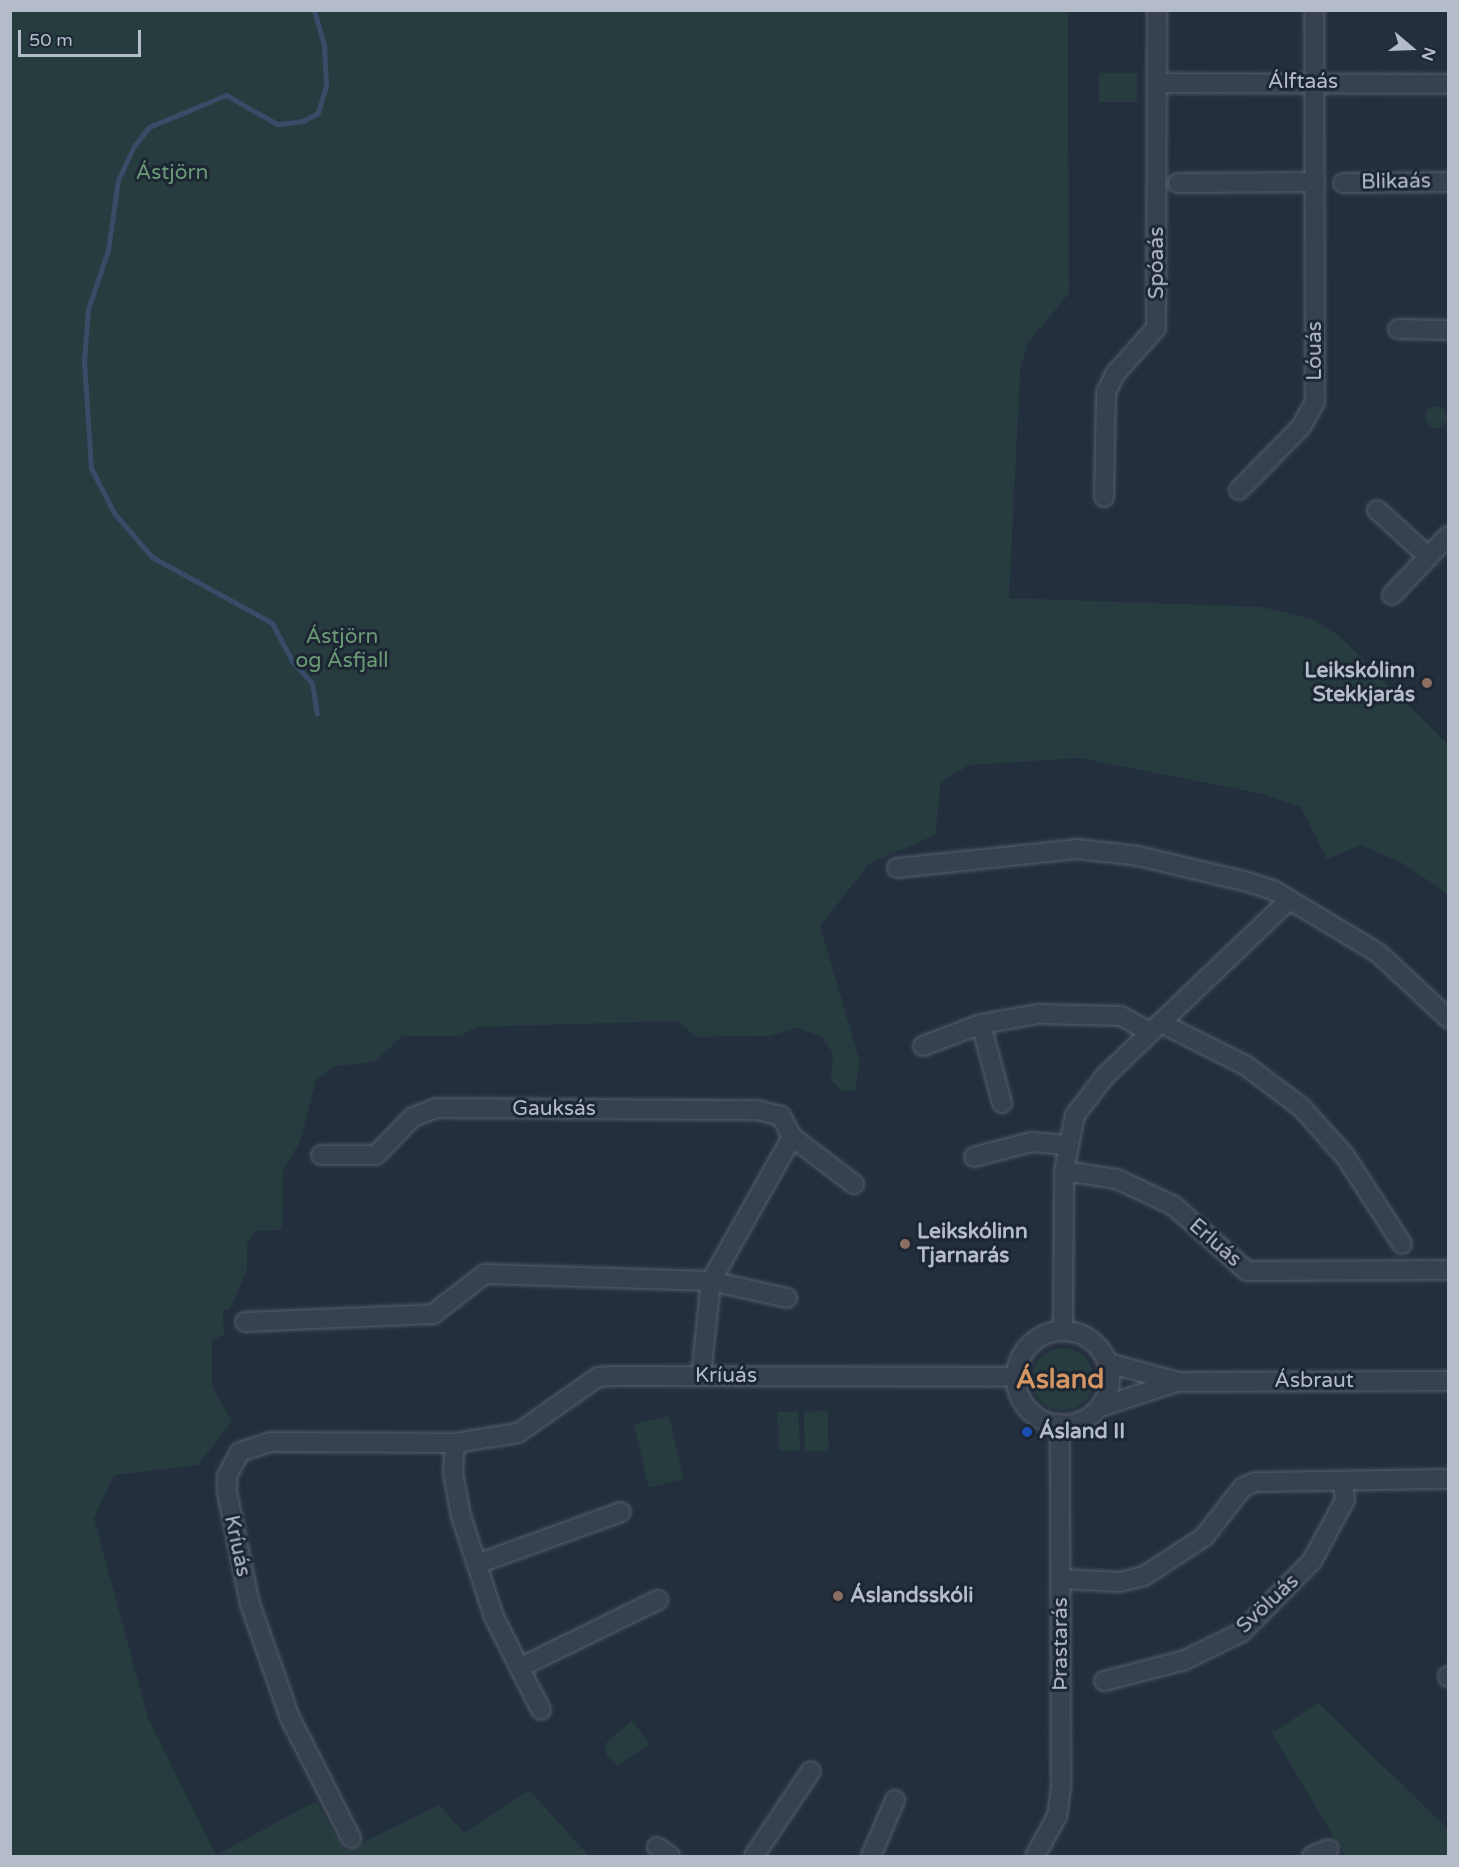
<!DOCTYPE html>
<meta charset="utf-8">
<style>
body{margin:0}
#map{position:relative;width:1459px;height:1867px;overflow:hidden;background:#242f3e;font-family:"Varela Round",sans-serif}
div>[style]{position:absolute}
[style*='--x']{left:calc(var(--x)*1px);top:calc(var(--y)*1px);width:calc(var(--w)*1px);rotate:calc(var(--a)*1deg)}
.green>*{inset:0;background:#263c3f;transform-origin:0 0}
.round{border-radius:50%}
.stream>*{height:5px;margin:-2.5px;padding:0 2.5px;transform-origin:2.5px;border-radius:2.5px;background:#394c67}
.roads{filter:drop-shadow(0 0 2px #565f6c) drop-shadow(0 0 2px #565f6c)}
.minor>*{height:18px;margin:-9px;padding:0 9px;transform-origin:9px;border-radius:9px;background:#38414e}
.minor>.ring{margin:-9px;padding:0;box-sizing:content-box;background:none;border:18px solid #38414e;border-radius:50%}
.dots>*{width:16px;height:16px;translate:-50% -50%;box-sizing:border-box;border:3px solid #1d2633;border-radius:50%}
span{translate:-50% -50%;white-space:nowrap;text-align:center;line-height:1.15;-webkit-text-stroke:6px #1d2633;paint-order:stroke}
.street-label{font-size:21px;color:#b4bcc9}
.park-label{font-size:21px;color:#6b9a76}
.poi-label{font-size:21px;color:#b4bcc9;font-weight:700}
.right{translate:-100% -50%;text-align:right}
.left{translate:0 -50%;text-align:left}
.district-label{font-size:27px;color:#d59563;font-weight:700}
.frame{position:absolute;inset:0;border:12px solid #b4bcc9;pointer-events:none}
.north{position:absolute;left:1381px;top:18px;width:60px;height:60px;-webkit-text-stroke:4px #1d2633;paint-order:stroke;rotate:109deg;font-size:16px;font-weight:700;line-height:24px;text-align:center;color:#b4bcc9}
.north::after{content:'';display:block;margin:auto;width:21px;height:27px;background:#b4bcc9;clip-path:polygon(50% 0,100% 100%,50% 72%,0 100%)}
.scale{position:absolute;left:18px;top:30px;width:123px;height:27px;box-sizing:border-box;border:3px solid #b4bcc9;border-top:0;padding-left:8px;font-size:18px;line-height:21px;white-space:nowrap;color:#b4bcc9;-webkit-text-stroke:4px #1d2633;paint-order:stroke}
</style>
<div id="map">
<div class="green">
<div style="clip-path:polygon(10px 11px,1068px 11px,1069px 293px,1027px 344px,1020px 372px,1009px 598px,1262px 607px,1312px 619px,1338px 635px,1448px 745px,1448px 894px,1402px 863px,1361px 845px,1327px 859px,1301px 807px,1263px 794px,1080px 758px,969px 765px,941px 782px,935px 835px,869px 864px,820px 926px,860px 1062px,855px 1090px,842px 1091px,831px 1080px,833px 1053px,821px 1036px,796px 1028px,769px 1036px,695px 1037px,678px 1021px,477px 1027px,460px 1036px,403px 1036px,374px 1062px,336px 1066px,316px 1080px,300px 1142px,283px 1170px,282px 1230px,255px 1231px,247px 1244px,247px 1269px,230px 1309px,223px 1310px,224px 1335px,212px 1340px,212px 1387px,232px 1421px,198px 1465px,114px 1475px,94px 1518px,148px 1718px,216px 1855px,316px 1801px,345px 1851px,439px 1805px,464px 1833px,529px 1790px,589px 1856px,11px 1856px)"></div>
<div style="left:1099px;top:73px;width:38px;height:29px"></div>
<div class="round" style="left:1425px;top:406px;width:22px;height:22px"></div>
<div class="round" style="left:1032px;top:1348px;width:62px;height:62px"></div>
<div style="left:798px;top:1411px;width:39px;height:21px;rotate:87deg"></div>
<div style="left:828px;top:1411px;width:40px;height:24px;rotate:89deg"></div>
<div style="left:669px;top:1416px;width:65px;height:36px;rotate:77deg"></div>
<div style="clip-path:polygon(1318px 1703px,1447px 1828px,1448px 1856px,1345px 1856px,1272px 1733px)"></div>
<div style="clip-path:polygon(632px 1720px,650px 1745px,618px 1765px,607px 1756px,605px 1744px)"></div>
</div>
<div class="stream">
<div style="--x:314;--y:10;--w:37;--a:74"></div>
<div style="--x:324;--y:46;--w:40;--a:87.1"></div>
<div style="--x:326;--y:86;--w:28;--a:107"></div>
<div style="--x:318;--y:113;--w:17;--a:152"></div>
<div style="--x:303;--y:121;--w:26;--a:173"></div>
<div style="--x:277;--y:124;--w:59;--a:-150.4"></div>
<div style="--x:226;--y:95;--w:83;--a:157.4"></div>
<div style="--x:149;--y:127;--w:24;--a:128"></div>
<div style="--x:134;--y:146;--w:38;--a:115"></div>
<div style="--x:118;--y:180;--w:71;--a:98.1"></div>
<div style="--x:108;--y:250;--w:62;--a:108.7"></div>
<div style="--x:88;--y:309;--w:52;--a:94.4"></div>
<div style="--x:84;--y:361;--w:107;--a:86.3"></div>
<div style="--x:91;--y:468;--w:51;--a:62.9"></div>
<div style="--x:114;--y:513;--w:58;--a:49.2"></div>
<div style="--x:152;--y:557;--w:137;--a:28.8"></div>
<div style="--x:272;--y:623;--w:43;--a:62.2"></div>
<div style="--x:292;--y:661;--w:30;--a:48"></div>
<div style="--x:312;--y:683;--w:31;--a:81"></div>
</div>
<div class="roads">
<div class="minor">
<div style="--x:1157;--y:83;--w:291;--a:0.2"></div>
<div style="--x:1178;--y:183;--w:137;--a:-0.4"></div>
<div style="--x:1343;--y:183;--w:105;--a:-0.5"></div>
<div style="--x:1398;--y:329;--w:50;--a:1.1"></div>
<div style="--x:1239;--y:490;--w:88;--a:-45.5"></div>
<div style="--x:1301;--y:427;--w:29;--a:-61"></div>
<div style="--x:1315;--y:402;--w:392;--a:-90.1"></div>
<div style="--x:1104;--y:497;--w:104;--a:-88.9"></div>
<div style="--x:1106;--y:393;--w:21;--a:-65"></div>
<div style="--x:1115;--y:374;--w:62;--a:-48.3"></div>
<div style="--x:1156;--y:328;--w:318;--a:-89.8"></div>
<div style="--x:1377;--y:510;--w:70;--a:42.1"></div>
<div style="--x:1392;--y:595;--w:81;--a:-46.5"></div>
<div style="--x:897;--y:868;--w:181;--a:-6"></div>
<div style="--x:1077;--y:849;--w:61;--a:6.5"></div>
<div style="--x:1138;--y:856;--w:113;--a:13.3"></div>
<div style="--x:1248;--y:882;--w:28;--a:18"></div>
<div style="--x:1275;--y:891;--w:120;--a:31"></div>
<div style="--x:1378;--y:953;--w:96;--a:42.9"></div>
<div style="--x:1161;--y:1023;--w:94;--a:26.6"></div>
<div style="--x:1245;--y:1065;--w:70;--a:36.9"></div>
<div style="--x:1301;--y:1107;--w:66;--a:48.1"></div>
<div style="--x:1345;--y:1156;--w:105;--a:57.1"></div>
<div style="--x:981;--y:1024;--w:82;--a:75.1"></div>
<div style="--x:923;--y:1046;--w:62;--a:-20.8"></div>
<div style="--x:981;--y:1024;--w:59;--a:-9.8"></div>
<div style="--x:1039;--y:1014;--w:82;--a:1.4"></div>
<div style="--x:1121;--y:1016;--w:33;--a:29"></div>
<div style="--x:321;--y:1155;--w:55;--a:0"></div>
<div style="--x:376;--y:1155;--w:53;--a:-45.8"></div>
<div style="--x:413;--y:1117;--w:25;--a:-21"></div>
<div style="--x:436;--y:1108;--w:321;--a:0.4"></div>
<div style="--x:757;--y:1110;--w:25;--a:14"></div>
<div style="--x:781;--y:1116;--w:24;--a:62"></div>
<div style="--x:792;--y:1137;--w:78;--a:37.2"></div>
<div style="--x:974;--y:1157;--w:59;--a:-14.7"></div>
<div style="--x:1031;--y:1142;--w:35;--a:5"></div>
<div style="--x:1064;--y:1171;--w:54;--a:8.6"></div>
<div style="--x:1117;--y:1179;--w:63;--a:25.3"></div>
<div style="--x:1174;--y:1206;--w:98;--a:41.7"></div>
<div style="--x:1247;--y:1271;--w:201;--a:-0.3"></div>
<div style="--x:245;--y:1322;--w:188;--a:-2.4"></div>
<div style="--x:433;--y:1314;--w:66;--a:-37.6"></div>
<div style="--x:485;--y:1274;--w:226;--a:1.8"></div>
<div style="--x:711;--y:1281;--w:78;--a:12.6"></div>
<div style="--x:1063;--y:1331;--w:160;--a:-89.6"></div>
<div style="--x:1064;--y:1171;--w:57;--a:-78.9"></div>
<div style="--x:1075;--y:1115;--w:51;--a:-52.2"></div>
<div style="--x:1106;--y:1075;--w:253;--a:-43.7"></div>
<div class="ring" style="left:1016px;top:1331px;width:76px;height:76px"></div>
<div style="--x:1108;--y:1363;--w:73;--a:15"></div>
<div style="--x:1179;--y:1382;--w:269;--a:-0.2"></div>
<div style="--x:701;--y:1376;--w:96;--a:-84"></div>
<div style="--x:711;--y:1281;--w:165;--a:-60.6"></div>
<div style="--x:1100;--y:1407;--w:81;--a:-18"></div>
<div style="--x:455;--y:1443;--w:30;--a:94"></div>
<div style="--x:453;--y:1473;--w:44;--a:79.5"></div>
<div style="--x:461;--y:1516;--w:106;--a:71.9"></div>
<div style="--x:494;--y:1617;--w:104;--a:63.2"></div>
<div style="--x:477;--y:1564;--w:153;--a:-19.9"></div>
<div style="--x:1062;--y:1579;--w:58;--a:3"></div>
<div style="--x:1120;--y:1582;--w:25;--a:-14"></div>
<div style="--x:1144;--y:1576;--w:72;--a:-33"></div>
<div style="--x:1204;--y:1537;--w:63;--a:-52"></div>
<div style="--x:1243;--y:1487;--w:13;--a:-23"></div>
<div style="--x:1255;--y:1482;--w:193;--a:-0.9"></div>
<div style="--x:519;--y:1668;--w:155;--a:-26.1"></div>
<div style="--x:1448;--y:1677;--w:1;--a:-90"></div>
<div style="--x:1104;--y:1681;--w:84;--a:-14.5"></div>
<div style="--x:1185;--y:1660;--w:64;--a:-26.2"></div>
<div style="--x:1242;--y:1632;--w:100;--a:-45.4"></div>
<div style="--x:1312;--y:1561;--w:69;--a:-61.6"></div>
<div style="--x:1345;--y:1500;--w:19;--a:-96"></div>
<div style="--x:351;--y:1838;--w:135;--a:-116.9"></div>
<div style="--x:290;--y:1718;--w:121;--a:-109.3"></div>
<div style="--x:250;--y:1604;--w:114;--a:-101.6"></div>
<div style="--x:227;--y:1492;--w:16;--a:-90"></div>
<div style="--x:227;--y:1476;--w:27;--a:-62"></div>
<div style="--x:240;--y:1452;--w:33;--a:-18"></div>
<div style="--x:271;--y:1442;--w:184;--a:0.3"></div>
<div style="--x:455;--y:1443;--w:64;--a:-9"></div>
<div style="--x:518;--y:1433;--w:98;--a:-35"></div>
<div style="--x:598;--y:1377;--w:14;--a:-4"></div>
<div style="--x:612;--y:1376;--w:404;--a:0.1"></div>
<div style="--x:657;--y:1847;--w:16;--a:35"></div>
<div style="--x:754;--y:1856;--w:102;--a:-56.2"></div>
<div style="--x:871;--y:1856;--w:61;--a:-66.8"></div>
<div style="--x:1035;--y:1856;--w:46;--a:-61.2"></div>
<div style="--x:1057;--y:1816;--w:30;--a:-82"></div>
<div style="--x:1061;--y:1786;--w:362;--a:-90.2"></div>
<div style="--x:1312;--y:1856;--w:18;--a:-22"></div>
</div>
</div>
<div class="dots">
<div style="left:1427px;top:683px;background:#8d6e63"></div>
<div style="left:905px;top:1244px;background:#8d6e63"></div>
<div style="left:1027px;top:1432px;background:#1a4fb4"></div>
<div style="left:838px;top:1596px;background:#8d6e63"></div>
</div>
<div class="street-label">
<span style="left:1303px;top:82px">Álftaás</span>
<span style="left:1396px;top:182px;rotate:-1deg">Blikaás</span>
<span style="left:1157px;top:263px;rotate:-90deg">Spóaás</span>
<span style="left:1315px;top:351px;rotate:-90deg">Lóuás</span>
<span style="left:554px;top:1109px">Gauksás</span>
<span style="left:1215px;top:1243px;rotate:41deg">Erluás</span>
<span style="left:726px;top:1376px">Kríuás</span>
<span style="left:1314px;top:1381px">Ásbraut</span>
<span style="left:237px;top:1546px;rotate:78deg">Kríuás</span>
<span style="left:1268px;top:1604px;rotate:-43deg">Svöluás</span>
<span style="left:1061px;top:1644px;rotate:-90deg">Þrastarás</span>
</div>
<div class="park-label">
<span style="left:172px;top:173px">Ástjörn</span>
<span style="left:342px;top:649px">Ástjörn<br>og Ásfjall</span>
</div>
<div class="poi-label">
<span class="right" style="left:1415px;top:683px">Leikskólinn<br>Stekkjarás</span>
<span class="left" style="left:917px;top:1244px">Leikskólinn<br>Tjarnarás</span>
<span class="left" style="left:1039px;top:1432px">Ásland II</span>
<span class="left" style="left:850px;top:1596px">Áslandsskóli</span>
</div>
<div class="district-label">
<span style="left:1060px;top:1380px">Ásland</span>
</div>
<div class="frame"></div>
<div class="north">N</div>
<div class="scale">50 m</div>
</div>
